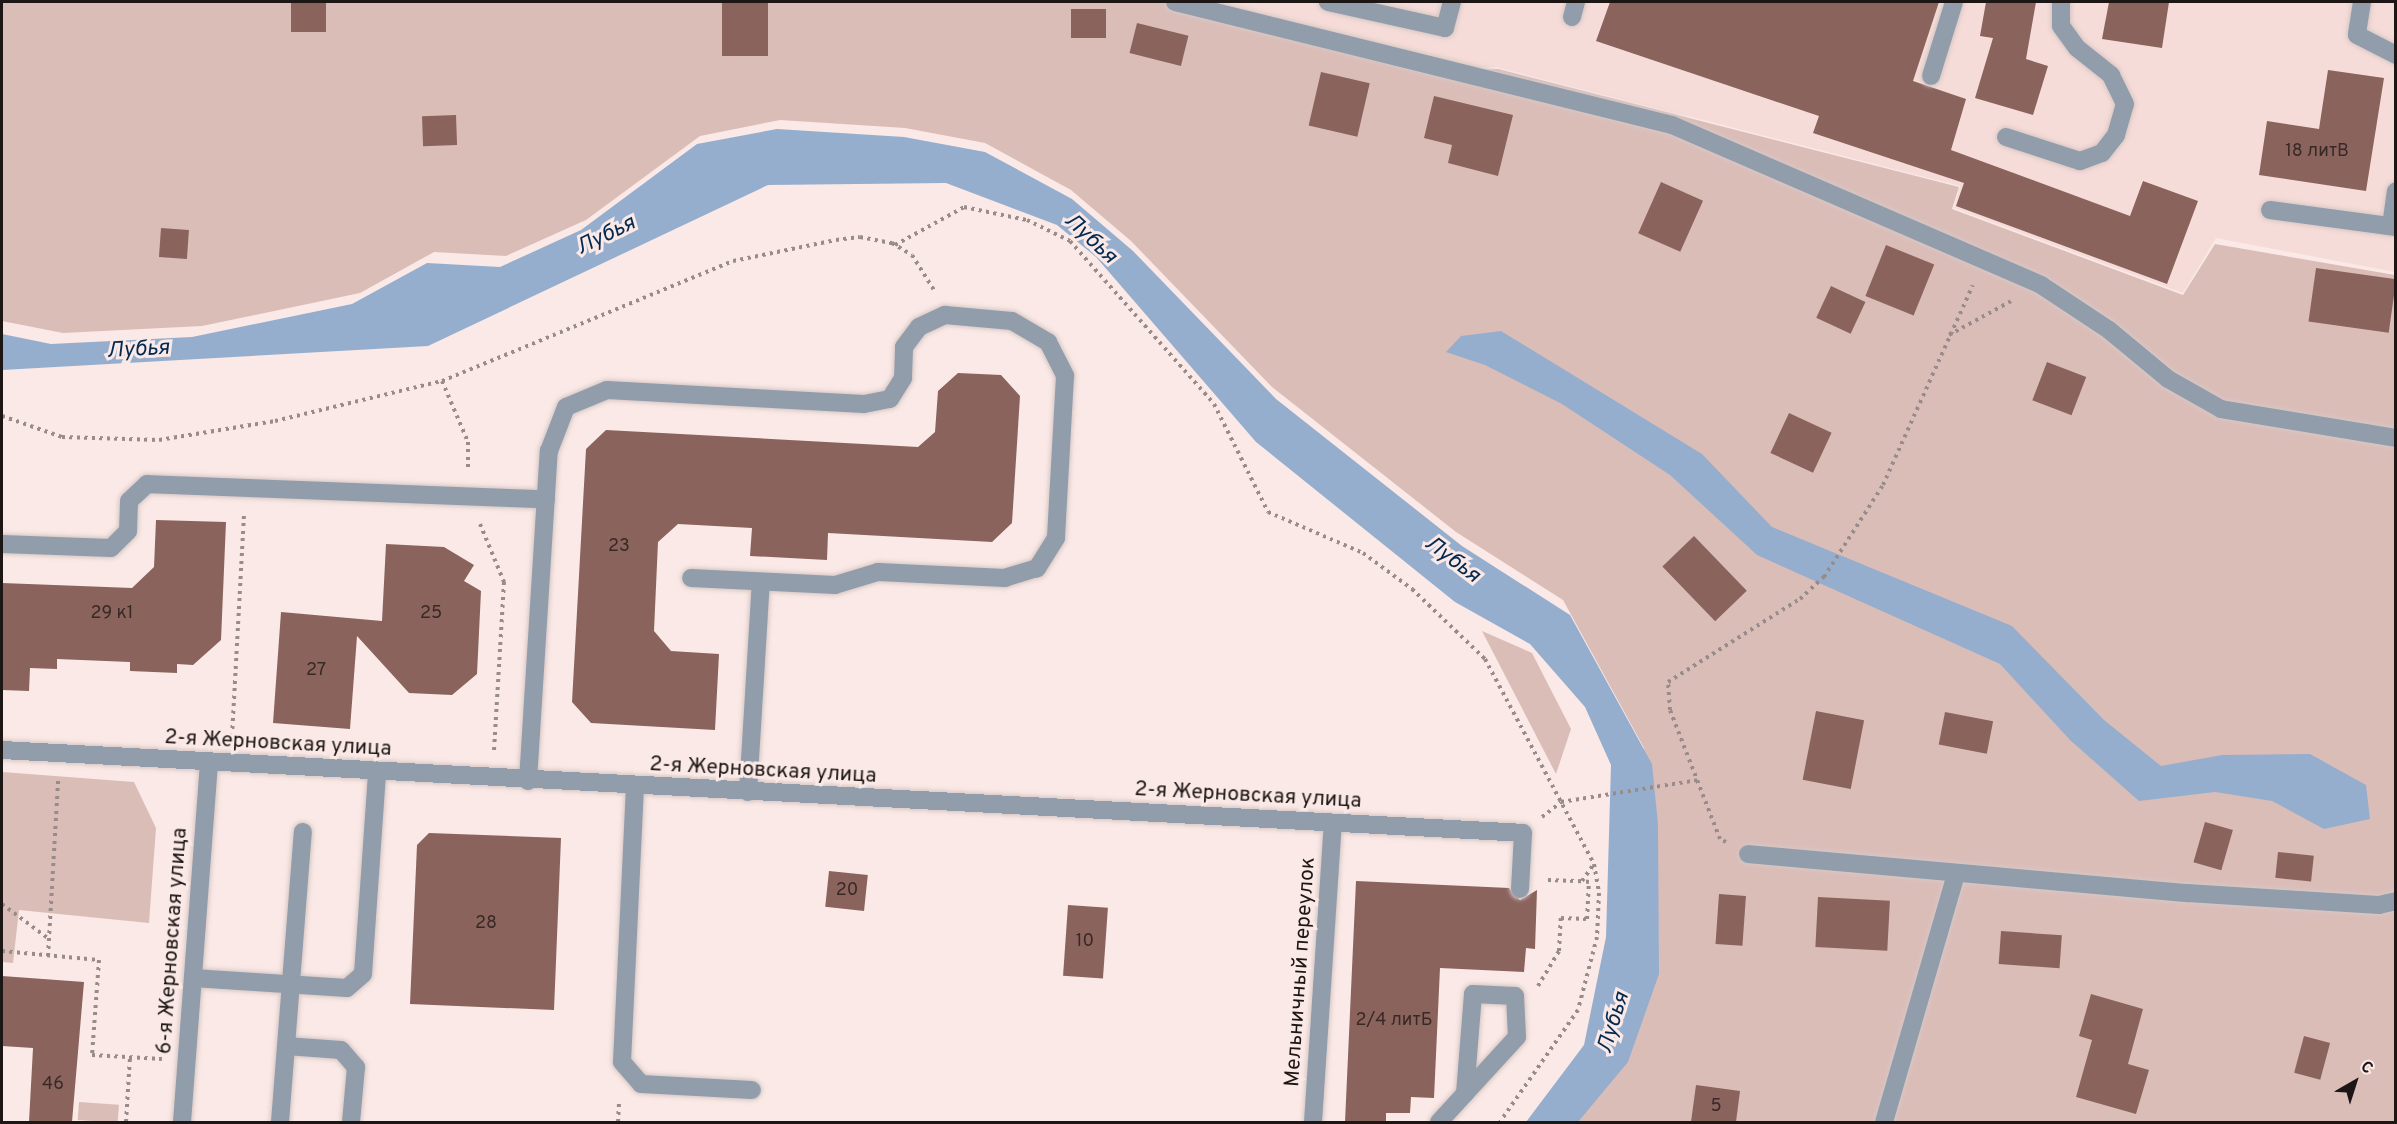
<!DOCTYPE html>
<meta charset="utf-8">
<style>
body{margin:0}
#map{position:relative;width:2397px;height:1124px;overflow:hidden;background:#fae9e6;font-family:Overpass,sans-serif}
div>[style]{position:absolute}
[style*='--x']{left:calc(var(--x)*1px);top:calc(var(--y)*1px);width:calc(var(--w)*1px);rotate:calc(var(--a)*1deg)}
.built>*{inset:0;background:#f6dcd8}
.green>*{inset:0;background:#dbbdb8;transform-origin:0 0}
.water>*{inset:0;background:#95aecd}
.building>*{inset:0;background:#8a635d;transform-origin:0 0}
.path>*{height:4px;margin-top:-2px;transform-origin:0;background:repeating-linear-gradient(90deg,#988c8a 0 3px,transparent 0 7.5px)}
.roads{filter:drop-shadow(0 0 2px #d6c7c5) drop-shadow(0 0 2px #d6c7c5)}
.lane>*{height:18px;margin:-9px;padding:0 9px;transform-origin:9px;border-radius:9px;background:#929dab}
.street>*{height:18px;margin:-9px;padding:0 9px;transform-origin:9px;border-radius:9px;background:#929dab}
span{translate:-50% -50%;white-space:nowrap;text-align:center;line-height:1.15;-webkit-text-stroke:6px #fae9e6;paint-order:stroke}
.number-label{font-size:18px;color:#382927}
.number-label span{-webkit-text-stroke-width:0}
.street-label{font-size:21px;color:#1c1615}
.water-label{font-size:22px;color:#022950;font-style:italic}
.frame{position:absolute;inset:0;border:3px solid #1c1615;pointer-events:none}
.north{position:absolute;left:2325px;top:1052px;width:60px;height:60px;-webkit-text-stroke:4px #fae9e6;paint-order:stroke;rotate:39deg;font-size:16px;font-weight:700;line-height:24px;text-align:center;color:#1c1615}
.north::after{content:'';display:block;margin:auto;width:21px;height:27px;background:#1c1615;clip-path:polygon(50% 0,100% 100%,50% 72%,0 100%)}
</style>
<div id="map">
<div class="built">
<div style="clip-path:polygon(1205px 2px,2395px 2px,2395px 272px,2216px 238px,2183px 293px,1954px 208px,1960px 186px,1497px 67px,1469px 68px)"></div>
</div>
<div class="green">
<div style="clip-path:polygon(2px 2px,1195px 2px,1468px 70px,1498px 69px,1959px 187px,1952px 209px,2183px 295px,2215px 244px,2395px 275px,2395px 1122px,1555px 1122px,1621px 1043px,1650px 807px,1644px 748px,1563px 600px,1456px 532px,1272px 387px,1131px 241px,1071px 190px,985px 143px,905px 128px,780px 120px,700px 136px,586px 220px,506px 256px,434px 252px,360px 293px,202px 326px,63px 333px,2px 321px)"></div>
<div style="clip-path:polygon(1482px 631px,1532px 653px,1571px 729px,1556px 774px)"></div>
<div style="clip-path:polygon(2px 772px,134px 782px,156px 828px,149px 923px,19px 910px,13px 963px,2px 962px)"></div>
<div style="left:79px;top:1102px;width:40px;height:18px;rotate:4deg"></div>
</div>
<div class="water">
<div style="clip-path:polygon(777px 129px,904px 137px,985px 152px,1072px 199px,1133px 251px,1276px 399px,1462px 546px,1570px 615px,1652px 764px,1658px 824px,1659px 974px,1628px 1062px,1578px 1122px,1526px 1122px,1584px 1045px,1606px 937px,1611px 765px,1585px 707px,1530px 644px,1455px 602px,1256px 442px,1096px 257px,1057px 225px,946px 183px,768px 185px,428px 346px,2px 370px,2px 334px,51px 344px,192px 337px,352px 304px,427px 263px,500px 267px,581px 230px,697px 144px)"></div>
<div style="clip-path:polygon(1501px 331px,1702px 454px,1772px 527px,2012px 626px,2104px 720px,2161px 766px,2222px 755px,2310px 754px,2366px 785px,2370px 819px,2324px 829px,2272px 801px,2215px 792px,2139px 801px,2070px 740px,2000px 664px,1757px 555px,1670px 475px,1562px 404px,1485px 365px,1446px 352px,1461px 336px)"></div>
</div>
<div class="building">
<div style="left:291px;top:2px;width:35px;height:30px"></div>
<div style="left:722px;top:2px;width:46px;height:54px"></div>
<div style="clip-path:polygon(1610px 2px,1939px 2px,1913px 81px,1966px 99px,1951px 150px,2130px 216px,2143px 181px,2198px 201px,2167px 284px,1956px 206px,1964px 183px,1813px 133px,1819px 116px,1596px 41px)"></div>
<div style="clip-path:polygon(1986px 2px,2036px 2px,2026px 59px,2048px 66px,2033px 115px,1975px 98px,1993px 38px,1980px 36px)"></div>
<div style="clip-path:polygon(2109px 2px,2169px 2px,2162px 48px,2102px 39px)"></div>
<div style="left:1071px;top:9px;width:35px;height:29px"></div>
<div style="left:1137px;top:23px;width:53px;height:31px;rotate:14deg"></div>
<div style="clip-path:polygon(2328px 70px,2384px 78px,2366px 191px,2259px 175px,2267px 121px,2319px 129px)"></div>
<div style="left:1321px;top:72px;width:50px;height:55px;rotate:13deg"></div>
<div style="clip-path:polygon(1434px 96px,1513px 115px,1498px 176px,1448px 163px,1452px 145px,1424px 138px)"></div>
<div style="left:456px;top:115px;width:30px;height:34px;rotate:88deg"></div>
<div style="left:1661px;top:182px;width:46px;height:56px;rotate:24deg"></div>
<div style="left:161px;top:228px;width:28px;height:29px;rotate:4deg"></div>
<div style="left:1886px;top:245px;width:52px;height:55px;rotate:22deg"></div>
<div style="left:2316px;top:268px;width:81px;height:54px;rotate:8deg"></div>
<div style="left:1831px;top:286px;width:38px;height:35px;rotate:25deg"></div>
<div style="left:2047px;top:362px;width:42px;height:41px;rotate:21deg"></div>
<div style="clip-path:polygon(958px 373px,1001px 375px,1020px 396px,1012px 523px,992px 542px,828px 533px,827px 560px,750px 556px,752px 528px,678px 524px,658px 542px,654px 631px,671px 651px,719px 654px,715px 730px,591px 723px,572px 702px,586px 449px,606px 430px,918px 447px,935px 432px,938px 391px)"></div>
<div style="left:1789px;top:413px;width:47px;height:44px;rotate:25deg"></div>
<div style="clip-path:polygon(156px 520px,226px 522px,221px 640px,193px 665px,177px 664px,177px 673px,130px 671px,130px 662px,57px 659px,57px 669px,30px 668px,29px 691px,2px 690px,2px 583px,132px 588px,154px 567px)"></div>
<div style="left:1694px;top:536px;width:76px;height:44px;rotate:46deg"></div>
<div style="clip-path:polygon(386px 544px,444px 547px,474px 565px,464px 581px,481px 591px,477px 674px,452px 695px,409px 693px,357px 636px,350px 729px,273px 723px,281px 612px,382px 621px)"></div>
<div style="left:1816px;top:711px;width:49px;height:70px;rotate:11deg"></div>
<div style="left:1945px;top:712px;width:49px;height:33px;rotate:11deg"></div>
<div style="left:2205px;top:822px;width:29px;height:42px;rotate:16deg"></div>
<div style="clip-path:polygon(429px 833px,561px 838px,554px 1010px,410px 1004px,417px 845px)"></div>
<div style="left:2278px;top:852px;width:36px;height:26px;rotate:6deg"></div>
<div style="left:829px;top:871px;width:39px;height:36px;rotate:6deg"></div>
<div style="clip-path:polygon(1356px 881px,1509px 888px,1520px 900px,1537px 890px,1535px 949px,1526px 948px,1524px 972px,1440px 968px,1434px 1098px,1411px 1097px,1410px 1113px,1386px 1113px,1386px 1122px,1345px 1122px)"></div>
<div style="left:1719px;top:894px;width:27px;height:50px;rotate:4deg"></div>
<div style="left:1818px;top:897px;width:72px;height:50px;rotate:3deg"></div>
<div style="left:1068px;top:905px;width:40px;height:71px;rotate:4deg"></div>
<div style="left:2001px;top:931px;width:61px;height:33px;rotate:4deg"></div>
<div style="clip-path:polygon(2px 976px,84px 982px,72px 1122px,29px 1122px,33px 1048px,2px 1046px)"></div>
<div style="clip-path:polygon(2091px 994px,2143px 1009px,2128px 1064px,2149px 1070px,2136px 1114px,2076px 1097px,2092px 1040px,2079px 1036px)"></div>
<div style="left:2304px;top:1036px;width:27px;height:38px;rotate:15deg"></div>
<div style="clip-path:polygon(1696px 1085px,1740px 1091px,1736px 1122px,1691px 1122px)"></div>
</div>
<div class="path">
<div style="--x:895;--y:245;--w:79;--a:-28.8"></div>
<div style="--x:964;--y:207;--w:64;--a:11.7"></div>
<div style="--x:1027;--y:220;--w:48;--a:26"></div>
<div style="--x:1070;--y:241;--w:217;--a:48.5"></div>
<div style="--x:1214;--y:404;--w:121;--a:63.4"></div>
<div style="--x:1268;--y:512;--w:103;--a:23.3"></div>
<div style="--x:1363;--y:553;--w:61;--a:36.3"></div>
<div style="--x:1412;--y:589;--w:101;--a:43.8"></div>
<div style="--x:1485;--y:659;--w:232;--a:62"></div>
<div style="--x:1594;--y:864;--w:29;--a:80"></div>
<div style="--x:1599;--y:893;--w:44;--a:92.6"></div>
<div style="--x:1597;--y:937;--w:75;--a:104.6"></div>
<div style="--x:1578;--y:1010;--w:136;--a:124.9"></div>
<div style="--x:1949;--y:335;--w:71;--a:-28.7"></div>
<div style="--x:442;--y:381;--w:66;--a:66.9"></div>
<div style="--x:468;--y:442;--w:29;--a:90"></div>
<div style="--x:2;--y:416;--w:64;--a:19.3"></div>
<div style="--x:62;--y:437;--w:97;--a:1.8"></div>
<div style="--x:159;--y:440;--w:118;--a:-9.3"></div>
<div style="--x:275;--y:421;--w:172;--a:-13.5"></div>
<div style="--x:442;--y:381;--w:315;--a:-22.4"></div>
<div style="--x:733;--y:261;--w:105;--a:-11.5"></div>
<div style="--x:836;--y:240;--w:24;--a:-7"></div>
<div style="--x:860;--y:237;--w:33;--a:11"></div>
<div style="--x:892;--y:243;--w:23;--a:31"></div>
<div style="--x:912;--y:255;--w:41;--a:57.8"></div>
<div style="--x:480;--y:524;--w:63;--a:67.5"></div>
<div style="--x:504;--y:582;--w:170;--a:93.4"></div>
<div style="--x:232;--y:736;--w:223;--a:-86.9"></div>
<div style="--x:1542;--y:817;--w:24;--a:-38"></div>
<div style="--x:1561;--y:802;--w:140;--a:-9.1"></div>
<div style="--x:1726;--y:842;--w:7;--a:-153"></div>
<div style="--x:1720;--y:839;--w:138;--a:-111.2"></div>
<div style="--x:1670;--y:710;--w:28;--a:-94"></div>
<div style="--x:1668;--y:682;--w:156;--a:-32.2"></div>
<div style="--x:1800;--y:599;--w:33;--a:-43"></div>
<div style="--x:1824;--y:577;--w:109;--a:-57.3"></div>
<div style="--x:1883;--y:485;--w:219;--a:-65.8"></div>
<div style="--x:1548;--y:880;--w:34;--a:2"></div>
<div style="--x:1582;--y:881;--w:21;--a:-55"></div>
<div style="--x:2;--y:904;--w:59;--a:36.7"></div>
<div style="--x:2;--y:951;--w:97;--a:5.3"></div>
<div style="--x:99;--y:960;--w:95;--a:94.2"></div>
<div style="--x:92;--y:1055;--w:70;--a:3.3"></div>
<div style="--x:48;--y:956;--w:176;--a:-86.7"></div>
<div style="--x:1538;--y:986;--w:41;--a:-59"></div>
<div style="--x:1559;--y:951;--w:33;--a:-87"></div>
<div style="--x:1561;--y:918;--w:26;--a:2"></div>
<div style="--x:1587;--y:919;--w:37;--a:-87"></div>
<div style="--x:1589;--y:882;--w:7;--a:-172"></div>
<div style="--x:126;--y:1122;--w:65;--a:-86.5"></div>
<div style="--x:618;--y:1122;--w:20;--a:-87"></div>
</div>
<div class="roads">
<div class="lane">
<div style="--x:1175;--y:2;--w:512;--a:13.9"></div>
<div style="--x:1672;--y:125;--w:402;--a:23.4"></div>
<div style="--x:2041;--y:285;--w:82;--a:33.5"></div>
<div style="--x:2109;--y:330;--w:77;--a:39.7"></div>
<div style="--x:2168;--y:379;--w:61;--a:29.5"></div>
<div style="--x:2221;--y:409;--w:177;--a:9.4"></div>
<div style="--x:1328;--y:2;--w:120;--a:12.5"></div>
<div style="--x:1445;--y:28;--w:27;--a:-75"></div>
<div style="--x:2362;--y:2;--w:33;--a:99"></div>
<div style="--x:2357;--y:35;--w:44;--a:27.1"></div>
<div style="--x:1572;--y:17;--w:16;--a:-75"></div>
<div style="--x:1931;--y:76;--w:77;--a:-72.7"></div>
<div style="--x:2006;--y:137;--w:78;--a:18"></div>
<div style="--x:2080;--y:161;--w:23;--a:-20"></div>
<div style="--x:2102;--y:153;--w:23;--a:-52"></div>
<div style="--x:2116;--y:135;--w:32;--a:-74"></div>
<div style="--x:2125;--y:104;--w:32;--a:-116"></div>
<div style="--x:2111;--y:75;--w:43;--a:-141.5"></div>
<div style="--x:2077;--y:48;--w:27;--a:-126"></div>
<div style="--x:2061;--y:26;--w:24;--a:-90"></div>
<div style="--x:2270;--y:210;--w:127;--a:7.7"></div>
<div style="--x:2391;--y:226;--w:35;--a:-82"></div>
<div style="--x:2;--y:544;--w:109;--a:2.1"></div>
<div style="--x:111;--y:548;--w:24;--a:-45"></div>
<div style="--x:128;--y:531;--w:30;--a:-88"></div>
<div style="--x:129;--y:501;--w:25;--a:-43"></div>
<div style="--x:147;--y:484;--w:399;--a:2.2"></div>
<div style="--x:528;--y:781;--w:331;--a:-86.4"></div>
<div style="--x:549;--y:451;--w:47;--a:-68.9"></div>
<div style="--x:566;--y:407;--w:44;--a:-22.5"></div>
<div style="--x:607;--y:390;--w:257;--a:3.1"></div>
<div style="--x:864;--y:404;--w:26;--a:-11"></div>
<div style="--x:890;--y:399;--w:25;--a:-58"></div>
<div style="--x:903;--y:378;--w:31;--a:-88"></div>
<div style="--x:904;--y:347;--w:25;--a:-53"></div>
<div style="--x:919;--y:327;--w:29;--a:-25"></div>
<div style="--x:945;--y:315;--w:67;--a:5.1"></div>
<div style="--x:1012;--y:321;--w:42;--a:30.3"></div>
<div style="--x:1048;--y:342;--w:38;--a:63"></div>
<div style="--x:1065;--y:376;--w:162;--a:93.2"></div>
<div style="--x:1056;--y:538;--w:36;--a:122"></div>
<div style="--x:1037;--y:568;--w:34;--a:163"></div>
<div style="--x:1005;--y:578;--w:127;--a:-177.3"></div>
<div style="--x:878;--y:572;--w:45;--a:163.2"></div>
<div style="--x:835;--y:585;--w:144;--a:-177.2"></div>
<div style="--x:635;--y:786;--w:276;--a:92.7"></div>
<div style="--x:622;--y:1062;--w:29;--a:49"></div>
<div style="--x:641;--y:1084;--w:111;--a:3.1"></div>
<div style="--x:748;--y:792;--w:210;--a:-86.5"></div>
<div style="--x:1748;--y:854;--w:441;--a:5.1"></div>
<div style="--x:1520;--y:889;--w:56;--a:-86.9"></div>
<div style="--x:193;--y:978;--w:154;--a:3.7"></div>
<div style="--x:347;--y:988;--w:21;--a:-41"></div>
<div style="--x:363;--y:974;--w:201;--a:-86"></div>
<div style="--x:286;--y:1046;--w:55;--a:4.2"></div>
<div style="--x:341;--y:1050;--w:23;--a:49"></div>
<div style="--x:356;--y:1067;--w:55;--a:95.2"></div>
<div style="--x:280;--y:1122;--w:291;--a:-85.5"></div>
<div style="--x:1439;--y:1122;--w:115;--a:-47.5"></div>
<div style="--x:1517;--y:1037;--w:41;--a:-92.8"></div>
<div style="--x:1515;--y:996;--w:42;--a:-177.3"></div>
<div style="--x:1473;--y:994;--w:100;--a:94.6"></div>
<div style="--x:1884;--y:1122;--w:258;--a:-73.8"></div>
</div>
<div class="street">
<div style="--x:2;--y:750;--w:1523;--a:3.12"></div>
<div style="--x:2187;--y:893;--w:192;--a:3.6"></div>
<div style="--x:2379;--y:905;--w:17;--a:-13"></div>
<div style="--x:182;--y:1122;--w:361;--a:-85.7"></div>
<div style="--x:1313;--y:1122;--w:299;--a:-86.2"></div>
</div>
</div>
<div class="number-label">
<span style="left:2317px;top:152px">18 литВ</span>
<span style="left:619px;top:547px">23</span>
<span style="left:112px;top:614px">29 к1</span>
<span style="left:431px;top:614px">25</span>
<span style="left:316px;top:671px">27</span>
<span style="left:847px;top:891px">20</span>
<span style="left:486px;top:924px">28</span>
<span style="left:1085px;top:942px">10</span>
<span style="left:1394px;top:1021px">2/4 литБ</span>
<span style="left:53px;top:1085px">46</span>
<span style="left:1716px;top:1107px">5</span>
</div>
<div class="street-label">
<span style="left:278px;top:744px;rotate:3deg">2-я Жерновская улица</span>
<span style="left:763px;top:771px;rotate:3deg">2-я Жерновская улица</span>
<span style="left:1248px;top:796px;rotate:3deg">2-я Жерновская улица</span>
<span style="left:173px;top:941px;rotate:-86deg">6-я Жерновская улица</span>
<span style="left:1301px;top:972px;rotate:-86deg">Мельничный переулок</span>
</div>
<div class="water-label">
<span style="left:606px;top:236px;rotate:-26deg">Лубья</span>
<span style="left:1090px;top:239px;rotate:43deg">Лубья</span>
<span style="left:138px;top:350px;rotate:-3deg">Лубья</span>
<span style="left:1452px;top:560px;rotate:37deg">Лубья</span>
<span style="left:1614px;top:1023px;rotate:-73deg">Лубья</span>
</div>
<div class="frame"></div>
<div class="north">С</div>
</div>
